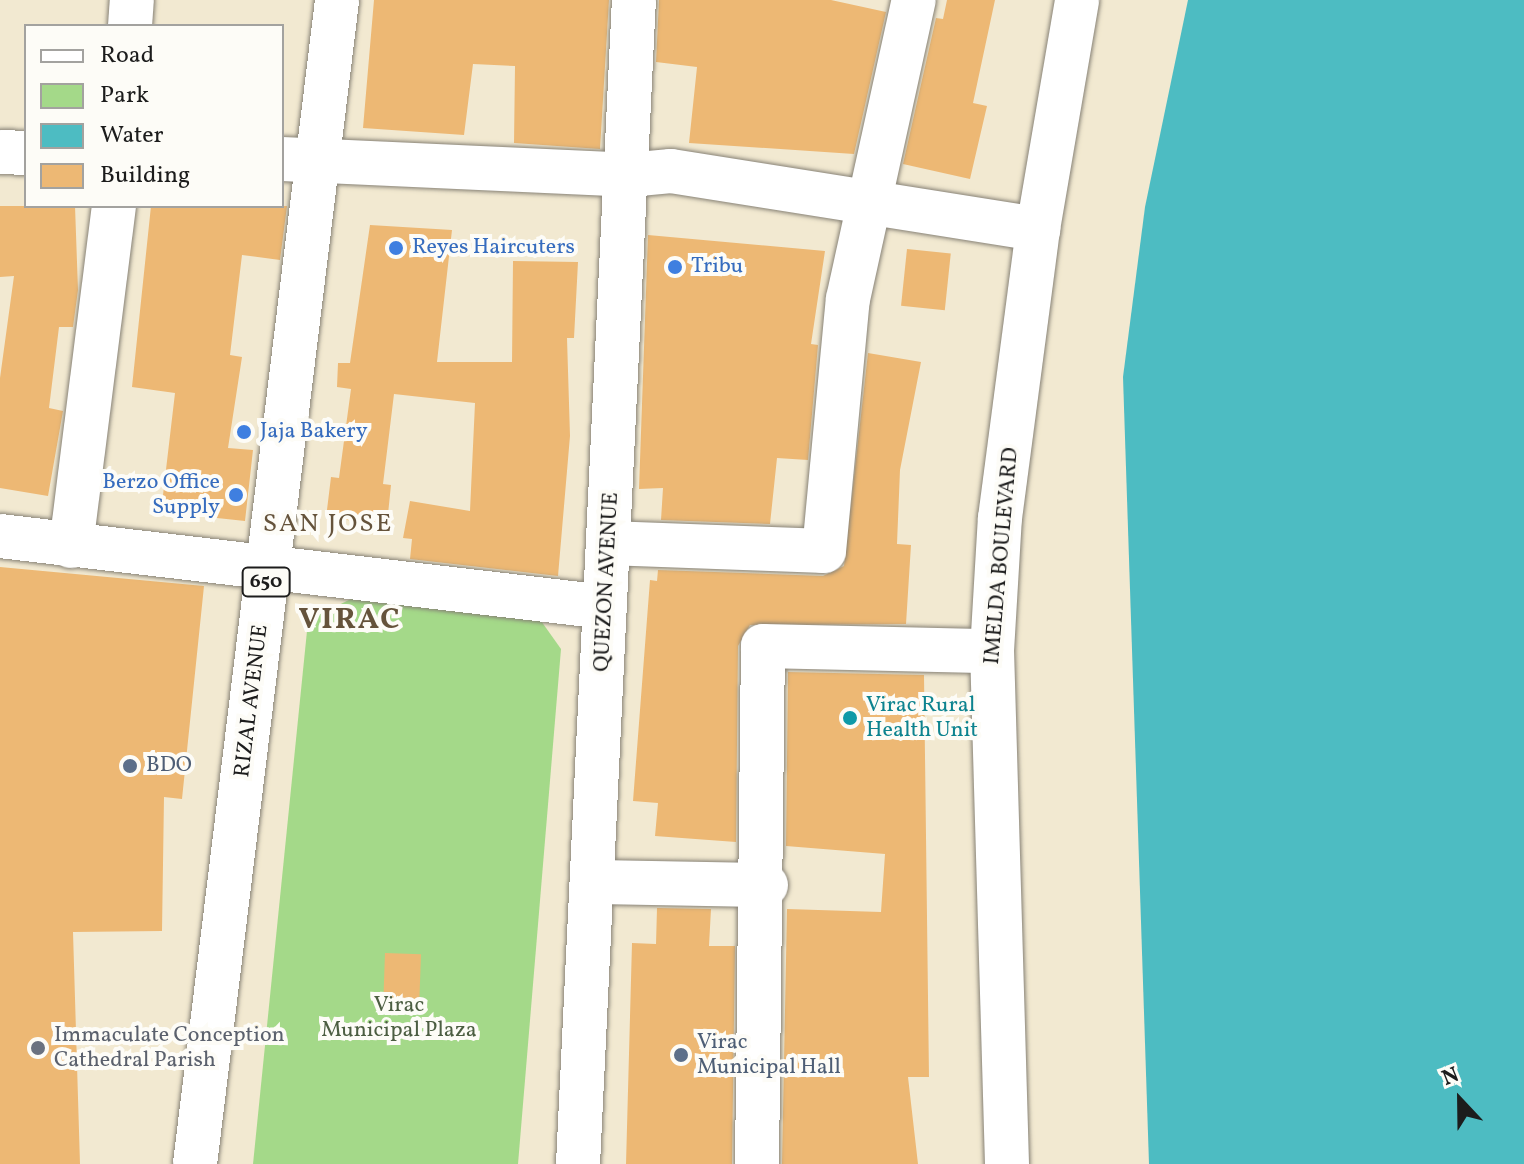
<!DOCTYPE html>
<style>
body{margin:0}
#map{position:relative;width:1524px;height:1164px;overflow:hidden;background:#f2e9d1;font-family:Vollkorn,serif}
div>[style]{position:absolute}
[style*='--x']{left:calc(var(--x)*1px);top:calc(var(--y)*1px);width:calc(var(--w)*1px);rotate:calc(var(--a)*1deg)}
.green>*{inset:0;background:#a4d989}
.water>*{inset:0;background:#4dbcc2}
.building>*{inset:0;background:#edb874;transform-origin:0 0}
.roads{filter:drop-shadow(0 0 2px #878276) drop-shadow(0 0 2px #878276)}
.minor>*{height:44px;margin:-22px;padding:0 22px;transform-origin:22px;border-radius:22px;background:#fff}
.major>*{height:44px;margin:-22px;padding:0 22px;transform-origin:22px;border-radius:22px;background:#fff}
.dots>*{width:22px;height:22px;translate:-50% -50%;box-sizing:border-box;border:4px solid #fdfcf7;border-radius:50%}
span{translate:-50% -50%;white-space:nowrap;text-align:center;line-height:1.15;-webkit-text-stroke:8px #fdfcf7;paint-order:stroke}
.shield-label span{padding:2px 6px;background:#fdfcf7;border:2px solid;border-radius:6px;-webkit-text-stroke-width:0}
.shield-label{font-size:20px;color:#1c1c1c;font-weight:700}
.shop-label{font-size:22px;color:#366cbe}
.left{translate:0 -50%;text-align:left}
.right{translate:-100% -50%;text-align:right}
.street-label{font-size:22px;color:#1c1c1c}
.culture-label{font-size:22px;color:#0d838f}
.service-label{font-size:22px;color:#4e5e75}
.park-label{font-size:22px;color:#4c5e42}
.worship-label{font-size:22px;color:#5b616d}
.quarter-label{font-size:26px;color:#65533b;letter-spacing:2px}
.district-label{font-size:30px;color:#65533b;font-weight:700;letter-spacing:2px}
.legend{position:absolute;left:24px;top:24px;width:260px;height:184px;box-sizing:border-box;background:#fdfcf7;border:2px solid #a3a29f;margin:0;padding:10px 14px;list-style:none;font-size:24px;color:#1c1c1c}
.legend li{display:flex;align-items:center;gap:16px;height:40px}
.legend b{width:40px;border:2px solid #a3a29f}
.north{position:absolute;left:1420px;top:1060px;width:80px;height:80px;-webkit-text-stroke:6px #fdfcf7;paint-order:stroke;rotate:338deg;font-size:22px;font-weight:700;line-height:32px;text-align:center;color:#1c1c1c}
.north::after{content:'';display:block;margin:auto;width:28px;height:36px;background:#1c1c1c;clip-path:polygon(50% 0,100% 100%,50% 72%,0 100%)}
</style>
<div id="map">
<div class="green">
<div style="clip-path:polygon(351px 599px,539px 618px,561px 649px,518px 1164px,253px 1164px,307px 631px,318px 615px)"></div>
</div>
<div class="water">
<div style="clip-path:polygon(1188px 0,1524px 0,1524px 1164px,1149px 1164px,1123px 377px,1145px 207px)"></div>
</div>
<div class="building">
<div style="clip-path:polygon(374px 0,609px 0,600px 149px,514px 143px,515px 66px,473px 64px,464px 135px,363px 128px)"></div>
<div style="clip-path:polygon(659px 0,831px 0,886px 12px,854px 154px,689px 143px,697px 67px,656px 62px)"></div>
<div style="clip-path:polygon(947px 0,995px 0,973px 103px,987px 106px,970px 179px,903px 164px,936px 18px,943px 19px)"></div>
<div style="clip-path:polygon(0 206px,75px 206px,78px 290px,73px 327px,59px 327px,49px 408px,63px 411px,48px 496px,0 488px,0 378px,14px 276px,0 277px)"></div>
<div style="clip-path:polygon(151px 206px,287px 206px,280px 260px,242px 255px,230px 355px,242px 357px,228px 448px,253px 450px,245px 521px,161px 512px,175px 393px,132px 387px)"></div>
<div style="clip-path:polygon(370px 225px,452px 230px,437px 362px,512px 362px,513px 261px,578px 262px,574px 338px,567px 338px,570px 436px,558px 576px,410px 559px,412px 539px,403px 538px,410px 501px,470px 511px,475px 403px,394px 394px,383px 484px,391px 485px,387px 524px,326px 518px,331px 477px,339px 478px,351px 389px,337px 387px,338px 363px,350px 363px)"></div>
<div style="clip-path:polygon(648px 235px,825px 251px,811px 344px,818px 345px,808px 460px,777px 458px,770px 524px,661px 520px,663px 488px,639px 489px)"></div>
<div style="left:907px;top:249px;width:44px;height:57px;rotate:6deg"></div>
<div style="clip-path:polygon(868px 353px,921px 362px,900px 470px,897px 544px,911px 545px,906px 624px,750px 625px,738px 646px,736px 842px,655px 836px,658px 803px,633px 801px,650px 580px,657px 581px,658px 570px,823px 576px,844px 566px)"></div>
<div style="clip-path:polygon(0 567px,204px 586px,182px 799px,164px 797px,162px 931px,73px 932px,80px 1164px,0 1164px)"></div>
<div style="clip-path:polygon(788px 672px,924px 675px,929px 1077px,908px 1077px,918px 1164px,782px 1164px,787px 909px,881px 912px,885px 854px,786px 846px)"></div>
<div style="clip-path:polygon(657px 908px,711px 909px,709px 946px,735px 946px,732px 1164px,626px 1164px,632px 943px,656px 944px)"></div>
<div style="left:385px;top:953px;width:36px;height:48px;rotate:2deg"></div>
</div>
<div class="roads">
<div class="minor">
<div style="--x:130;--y:26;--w:26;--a:-86"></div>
<div style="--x:628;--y:175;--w:43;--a:-5.3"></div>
<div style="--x:671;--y:171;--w:372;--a:9"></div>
<div style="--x:0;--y:536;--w:609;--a:6.69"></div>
<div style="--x:609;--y:543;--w:215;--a:2.1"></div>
<div style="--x:824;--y:551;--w:253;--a:-84.6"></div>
<div style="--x:848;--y:299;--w:306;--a:-77.6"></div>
<div style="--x:71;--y:546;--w:343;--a:-82.8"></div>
<div style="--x:592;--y:882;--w:174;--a:1"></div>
<div style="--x:757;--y:1164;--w:518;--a:-89.34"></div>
<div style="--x:763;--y:646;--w:229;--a:1.3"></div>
</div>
<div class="major">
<div style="--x:0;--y:152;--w:26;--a:2"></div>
<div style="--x:282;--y:159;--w:346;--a:2.6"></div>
<div style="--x:195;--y:1164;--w:1173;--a:-83.04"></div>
<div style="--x:578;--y:1164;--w:1165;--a:-87.25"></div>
<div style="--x:1007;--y:1164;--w:513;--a:-91.67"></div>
<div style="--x:992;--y:651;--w:133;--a:-86.6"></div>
<div style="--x:1000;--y:518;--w:291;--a:-82.5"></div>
<div style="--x:1038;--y:229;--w:232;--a:-80.3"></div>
</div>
</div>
<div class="dots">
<div style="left:396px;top:248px;background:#3f7fe0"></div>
<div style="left:675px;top:267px;background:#3f7fe0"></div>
<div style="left:244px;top:432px;background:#3f7fe0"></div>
<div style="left:236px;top:495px;background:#3f7fe0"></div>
<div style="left:850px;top:718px;background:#0f9aa8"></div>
<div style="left:130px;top:766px;background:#5c6f8a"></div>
<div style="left:38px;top:1048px;background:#6b7280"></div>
<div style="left:681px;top:1055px;background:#5c6f8a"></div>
</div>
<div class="shield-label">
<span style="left:266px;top:582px">650</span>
</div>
<div class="shop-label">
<span class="left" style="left:412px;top:248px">Reyes Haircuters</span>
<span class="left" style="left:691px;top:267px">Tribu</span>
<span class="left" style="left:260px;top:432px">Jaja Bakery</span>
<span class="right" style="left:220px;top:495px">Berzo Office<br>Supply</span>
</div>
<div class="street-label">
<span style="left:1002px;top:556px;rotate:-85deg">IMELDA BOULEVARD</span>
<span style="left:607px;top:582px;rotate:-87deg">QUEZON AVENUE</span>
<span style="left:252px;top:701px;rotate:-83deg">RIZAL AVENUE</span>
</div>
<div class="culture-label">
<span class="left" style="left:866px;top:718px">Virac Rural<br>Health Unit</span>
</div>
<div class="service-label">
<span class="left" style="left:146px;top:766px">BDO</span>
<span class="left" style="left:697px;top:1055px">Virac<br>Municipal Hall</span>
</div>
<div class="park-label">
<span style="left:399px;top:1018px">Virac<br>Municipal Plaza</span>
</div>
<div class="worship-label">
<span class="left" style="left:54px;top:1048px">Immaculate Conception<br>Cathedral Parish</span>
</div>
<div class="quarter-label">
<span style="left:328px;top:525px">SAN JOSE</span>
</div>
<div class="district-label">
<span style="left:350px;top:620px">VIRAC</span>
</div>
<ul class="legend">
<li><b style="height:10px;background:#fff"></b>Road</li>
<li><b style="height:22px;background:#a4d989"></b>Park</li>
<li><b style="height:22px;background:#4dbcc2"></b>Water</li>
<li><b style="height:22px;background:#edb874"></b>Building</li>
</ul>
<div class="north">N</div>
</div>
